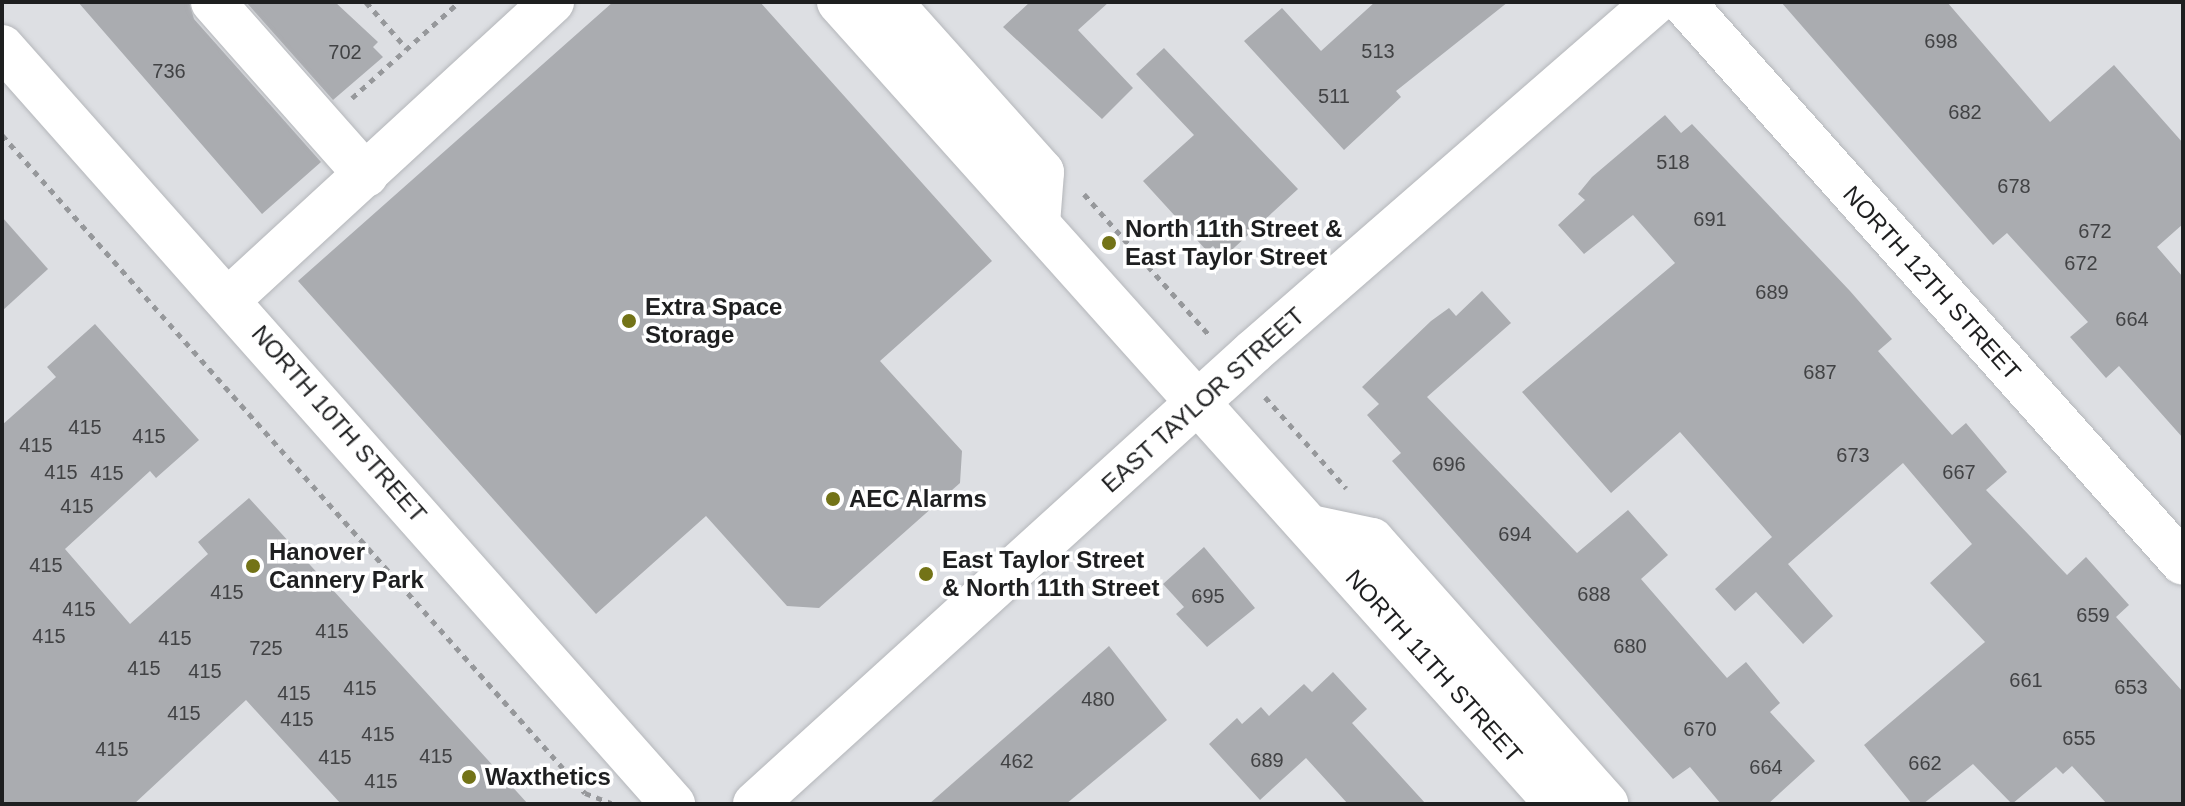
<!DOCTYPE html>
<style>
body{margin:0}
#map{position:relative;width:2185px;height:806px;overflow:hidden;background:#dddfe3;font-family:Arial,sans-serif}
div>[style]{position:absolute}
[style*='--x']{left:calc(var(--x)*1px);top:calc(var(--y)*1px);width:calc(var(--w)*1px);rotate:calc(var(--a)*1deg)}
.building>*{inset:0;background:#aaacb0}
.path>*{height:5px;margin-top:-2.5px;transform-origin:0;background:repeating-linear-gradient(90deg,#96989b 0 6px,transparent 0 12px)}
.roads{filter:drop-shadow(0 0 2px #b4b6ba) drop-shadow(0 0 2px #b4b6ba)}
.minor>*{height:44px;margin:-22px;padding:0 22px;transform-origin:22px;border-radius:22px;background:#fff}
.major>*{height:44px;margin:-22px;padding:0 22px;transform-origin:22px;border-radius:22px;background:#fff}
.dots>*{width:22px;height:22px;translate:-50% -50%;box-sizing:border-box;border:4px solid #fff;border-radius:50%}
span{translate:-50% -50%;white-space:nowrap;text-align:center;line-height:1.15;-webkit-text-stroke:7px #fff;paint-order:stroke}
.number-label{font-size:20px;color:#414244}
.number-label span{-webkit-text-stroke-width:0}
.poi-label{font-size:24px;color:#1e1f20;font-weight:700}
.left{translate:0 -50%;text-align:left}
.street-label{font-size:24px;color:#1e1f20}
.frame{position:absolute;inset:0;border:4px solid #1e1f20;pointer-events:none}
</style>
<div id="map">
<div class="building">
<div style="clip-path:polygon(78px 2px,189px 2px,194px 19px,321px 162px,262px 214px)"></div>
<div style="clip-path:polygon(246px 2px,335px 2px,378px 42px,373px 47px,383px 57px,333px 100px)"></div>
<div style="clip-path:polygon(613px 2px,760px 2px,992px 261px,880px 361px,962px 451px,960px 483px,819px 608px,787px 606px,706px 516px,596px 614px,298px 281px)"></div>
<div style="clip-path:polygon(1030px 2px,1109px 2px,1078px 30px,1133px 88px,1102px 119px,1003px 27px)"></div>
<div style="clip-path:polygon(1375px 2px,1508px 2px,1396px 91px,1401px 97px,1344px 150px,1244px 41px,1282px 8px,1321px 51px)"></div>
<div style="clip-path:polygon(1781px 2px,1947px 2px,2050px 122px,2114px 65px,2183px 143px,2183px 224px,2157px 247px,2183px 277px,2183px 438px,2119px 366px,2106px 378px,2070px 337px,2088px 322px,2007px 233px,1993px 245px)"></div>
<div style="clip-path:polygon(1164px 48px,1298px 189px,1223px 258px,1213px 246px,1207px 251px,1143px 181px,1194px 135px,1136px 74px)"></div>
<div style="clip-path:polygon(1665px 115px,1681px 133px,1692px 124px,1850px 291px,1892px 339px,1878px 351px,1952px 435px,1966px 423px,2007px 472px,1986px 490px,2067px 575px,2086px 557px,2129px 605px,2116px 617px,2183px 692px,2183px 804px,2107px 804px,2072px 766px,2063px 774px,2056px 767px,2012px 804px,1973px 764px,1923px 804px,1912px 804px,1864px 745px,1985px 642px,1930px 583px,1972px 544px,1903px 463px,1788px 564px,1833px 616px,1803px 644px,1756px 592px,1735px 611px,1715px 589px,1772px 537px,1680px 432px,1611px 493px,1522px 392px,1675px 263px,1633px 215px,1584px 254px,1558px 225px,1585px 200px,1578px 194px,1592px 177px)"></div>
<div style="clip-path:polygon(2px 217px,48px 269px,2px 311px)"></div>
<div style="clip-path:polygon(1482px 291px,1511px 323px,1427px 397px,1577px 553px,1628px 510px,1668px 555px,1641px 579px,1727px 678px,1746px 662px,1780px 703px,1770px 712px,1815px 761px,1768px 804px,1721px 804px,1690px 767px,1673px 779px,1392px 461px,1401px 453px,1367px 415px,1379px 404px,1362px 387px,1431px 321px,1449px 308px,1456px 316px)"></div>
<div style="clip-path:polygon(95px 324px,199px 440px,156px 478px,150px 471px,65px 549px,130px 624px,208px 554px,198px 542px,249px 498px,528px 804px,341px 804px,246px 700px,134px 804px,2px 804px,2px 425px,56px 377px,47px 367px)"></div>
<div style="clip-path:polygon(1204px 547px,1255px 608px,1207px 647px,1176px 614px,1184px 607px,1163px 584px)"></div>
<div style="clip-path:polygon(1109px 646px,1167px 720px,1066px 804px,929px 804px)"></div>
<div style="clip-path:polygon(1333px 672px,1367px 709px,1352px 723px,1426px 804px,1348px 804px,1306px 758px,1260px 800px,1209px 744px,1237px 718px,1242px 724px,1261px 707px,1269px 716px,1304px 684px,1312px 692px)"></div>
</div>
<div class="path">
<div style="--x:366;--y:2;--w:62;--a:48.9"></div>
<div style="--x:352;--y:98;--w:144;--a:-41.9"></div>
<div style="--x:2;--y:135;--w:879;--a:48.46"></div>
<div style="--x:585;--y:793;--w:28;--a:21"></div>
<div style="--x:1084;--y:194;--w:190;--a:48.4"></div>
<div style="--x:1265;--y:397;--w:122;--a:48.3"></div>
</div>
<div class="roads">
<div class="minor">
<div style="--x:213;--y:2;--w:231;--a:48.5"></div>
<div style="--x:890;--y:2;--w:228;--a:48.2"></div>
<div style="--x:1042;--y:172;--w:52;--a:94.4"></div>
<div style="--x:1683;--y:2;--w:751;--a:48.29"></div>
<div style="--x:229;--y:299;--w:439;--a:-42.6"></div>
<div style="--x:1311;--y:527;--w:62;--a:12"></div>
<div style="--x:1372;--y:540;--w:353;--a:48.4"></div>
</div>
<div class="major">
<div style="--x:839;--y:2;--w:1076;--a:48.16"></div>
<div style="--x:2;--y:47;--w:1012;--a:48.45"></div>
<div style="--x:755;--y:804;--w:673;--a:-42.23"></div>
<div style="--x:1253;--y:352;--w:533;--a:-41.04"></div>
</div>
</div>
<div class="dots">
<div style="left:1109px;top:243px;background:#737317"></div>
<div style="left:629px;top:321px;background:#737317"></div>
<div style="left:833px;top:499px;background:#737317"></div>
<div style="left:253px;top:566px;background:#737317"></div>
<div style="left:926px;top:574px;background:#737317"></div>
<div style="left:469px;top:777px;background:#737317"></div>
</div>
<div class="number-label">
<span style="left:1941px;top:41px">698</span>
<span style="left:1378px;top:51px">513</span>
<span style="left:345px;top:52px">702</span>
<span style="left:169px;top:71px">736</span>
<span style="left:1334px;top:96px">511</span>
<span style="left:1965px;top:112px">682</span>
<span style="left:1673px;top:162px">518</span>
<span style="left:2014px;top:186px">678</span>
<span style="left:1710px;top:219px">691</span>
<span style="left:2095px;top:231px">672</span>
<span style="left:2081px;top:263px">672</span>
<span style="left:1772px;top:292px">689</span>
<span style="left:2132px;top:319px">664</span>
<span style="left:1820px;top:372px">687</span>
<span style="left:85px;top:427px">415</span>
<span style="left:149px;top:436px">415</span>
<span style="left:36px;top:445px">415</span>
<span style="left:1853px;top:455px">673</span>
<span style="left:1449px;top:464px">696</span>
<span style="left:61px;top:472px">415</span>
<span style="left:1959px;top:472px">667</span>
<span style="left:107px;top:473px">415</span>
<span style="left:77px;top:506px">415</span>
<span style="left:1515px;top:534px">694</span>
<span style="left:46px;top:565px">415</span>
<span style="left:227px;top:592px">415</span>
<span style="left:1594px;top:594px">688</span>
<span style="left:1208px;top:596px">695</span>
<span style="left:79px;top:609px">415</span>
<span style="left:2093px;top:615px">659</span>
<span style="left:332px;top:631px">415</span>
<span style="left:49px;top:636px">415</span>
<span style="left:175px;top:638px">415</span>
<span style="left:1630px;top:646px">680</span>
<span style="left:266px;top:648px">725</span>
<span style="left:144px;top:668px">415</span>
<span style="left:205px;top:671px">415</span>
<span style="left:2026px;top:680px">661</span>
<span style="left:2131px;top:687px">653</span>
<span style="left:360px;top:688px">415</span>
<span style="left:294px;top:693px">415</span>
<span style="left:1098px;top:699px">480</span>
<span style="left:184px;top:713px">415</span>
<span style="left:297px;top:719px">415</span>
<span style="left:1700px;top:729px">670</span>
<span style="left:378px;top:734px">415</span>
<span style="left:2079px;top:738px">655</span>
<span style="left:112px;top:749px">415</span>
<span style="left:436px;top:756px">415</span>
<span style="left:335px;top:757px">415</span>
<span style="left:1267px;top:760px">689</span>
<span style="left:1017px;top:761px">462</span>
<span style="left:1925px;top:763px">662</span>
<span style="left:1766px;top:767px">664</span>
<span style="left:381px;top:781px">415</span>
</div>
<div class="poi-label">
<span class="left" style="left:1125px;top:243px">North 11th Street &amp;<br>East Taylor Street</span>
<span class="left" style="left:645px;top:321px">Extra Space<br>Storage</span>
<span class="left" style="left:849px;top:499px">AEC Alarms</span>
<span class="left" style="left:269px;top:566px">Hanover<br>Cannery Park</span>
<span class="left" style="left:942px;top:574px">East Taylor Street<br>&amp; North 11th Street</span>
<span class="left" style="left:485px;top:777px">Waxthetics</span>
</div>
<div class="street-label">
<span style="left:1932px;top:283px;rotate:48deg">NORTH 12TH STREET</span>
<span style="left:1203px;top:400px;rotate:-42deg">EAST TAYLOR STREET</span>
<span style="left:339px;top:424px;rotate:49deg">NORTH 10TH STREET</span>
<span style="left:1434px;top:666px;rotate:48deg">NORTH 11TH STREET</span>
</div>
<div class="frame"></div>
</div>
